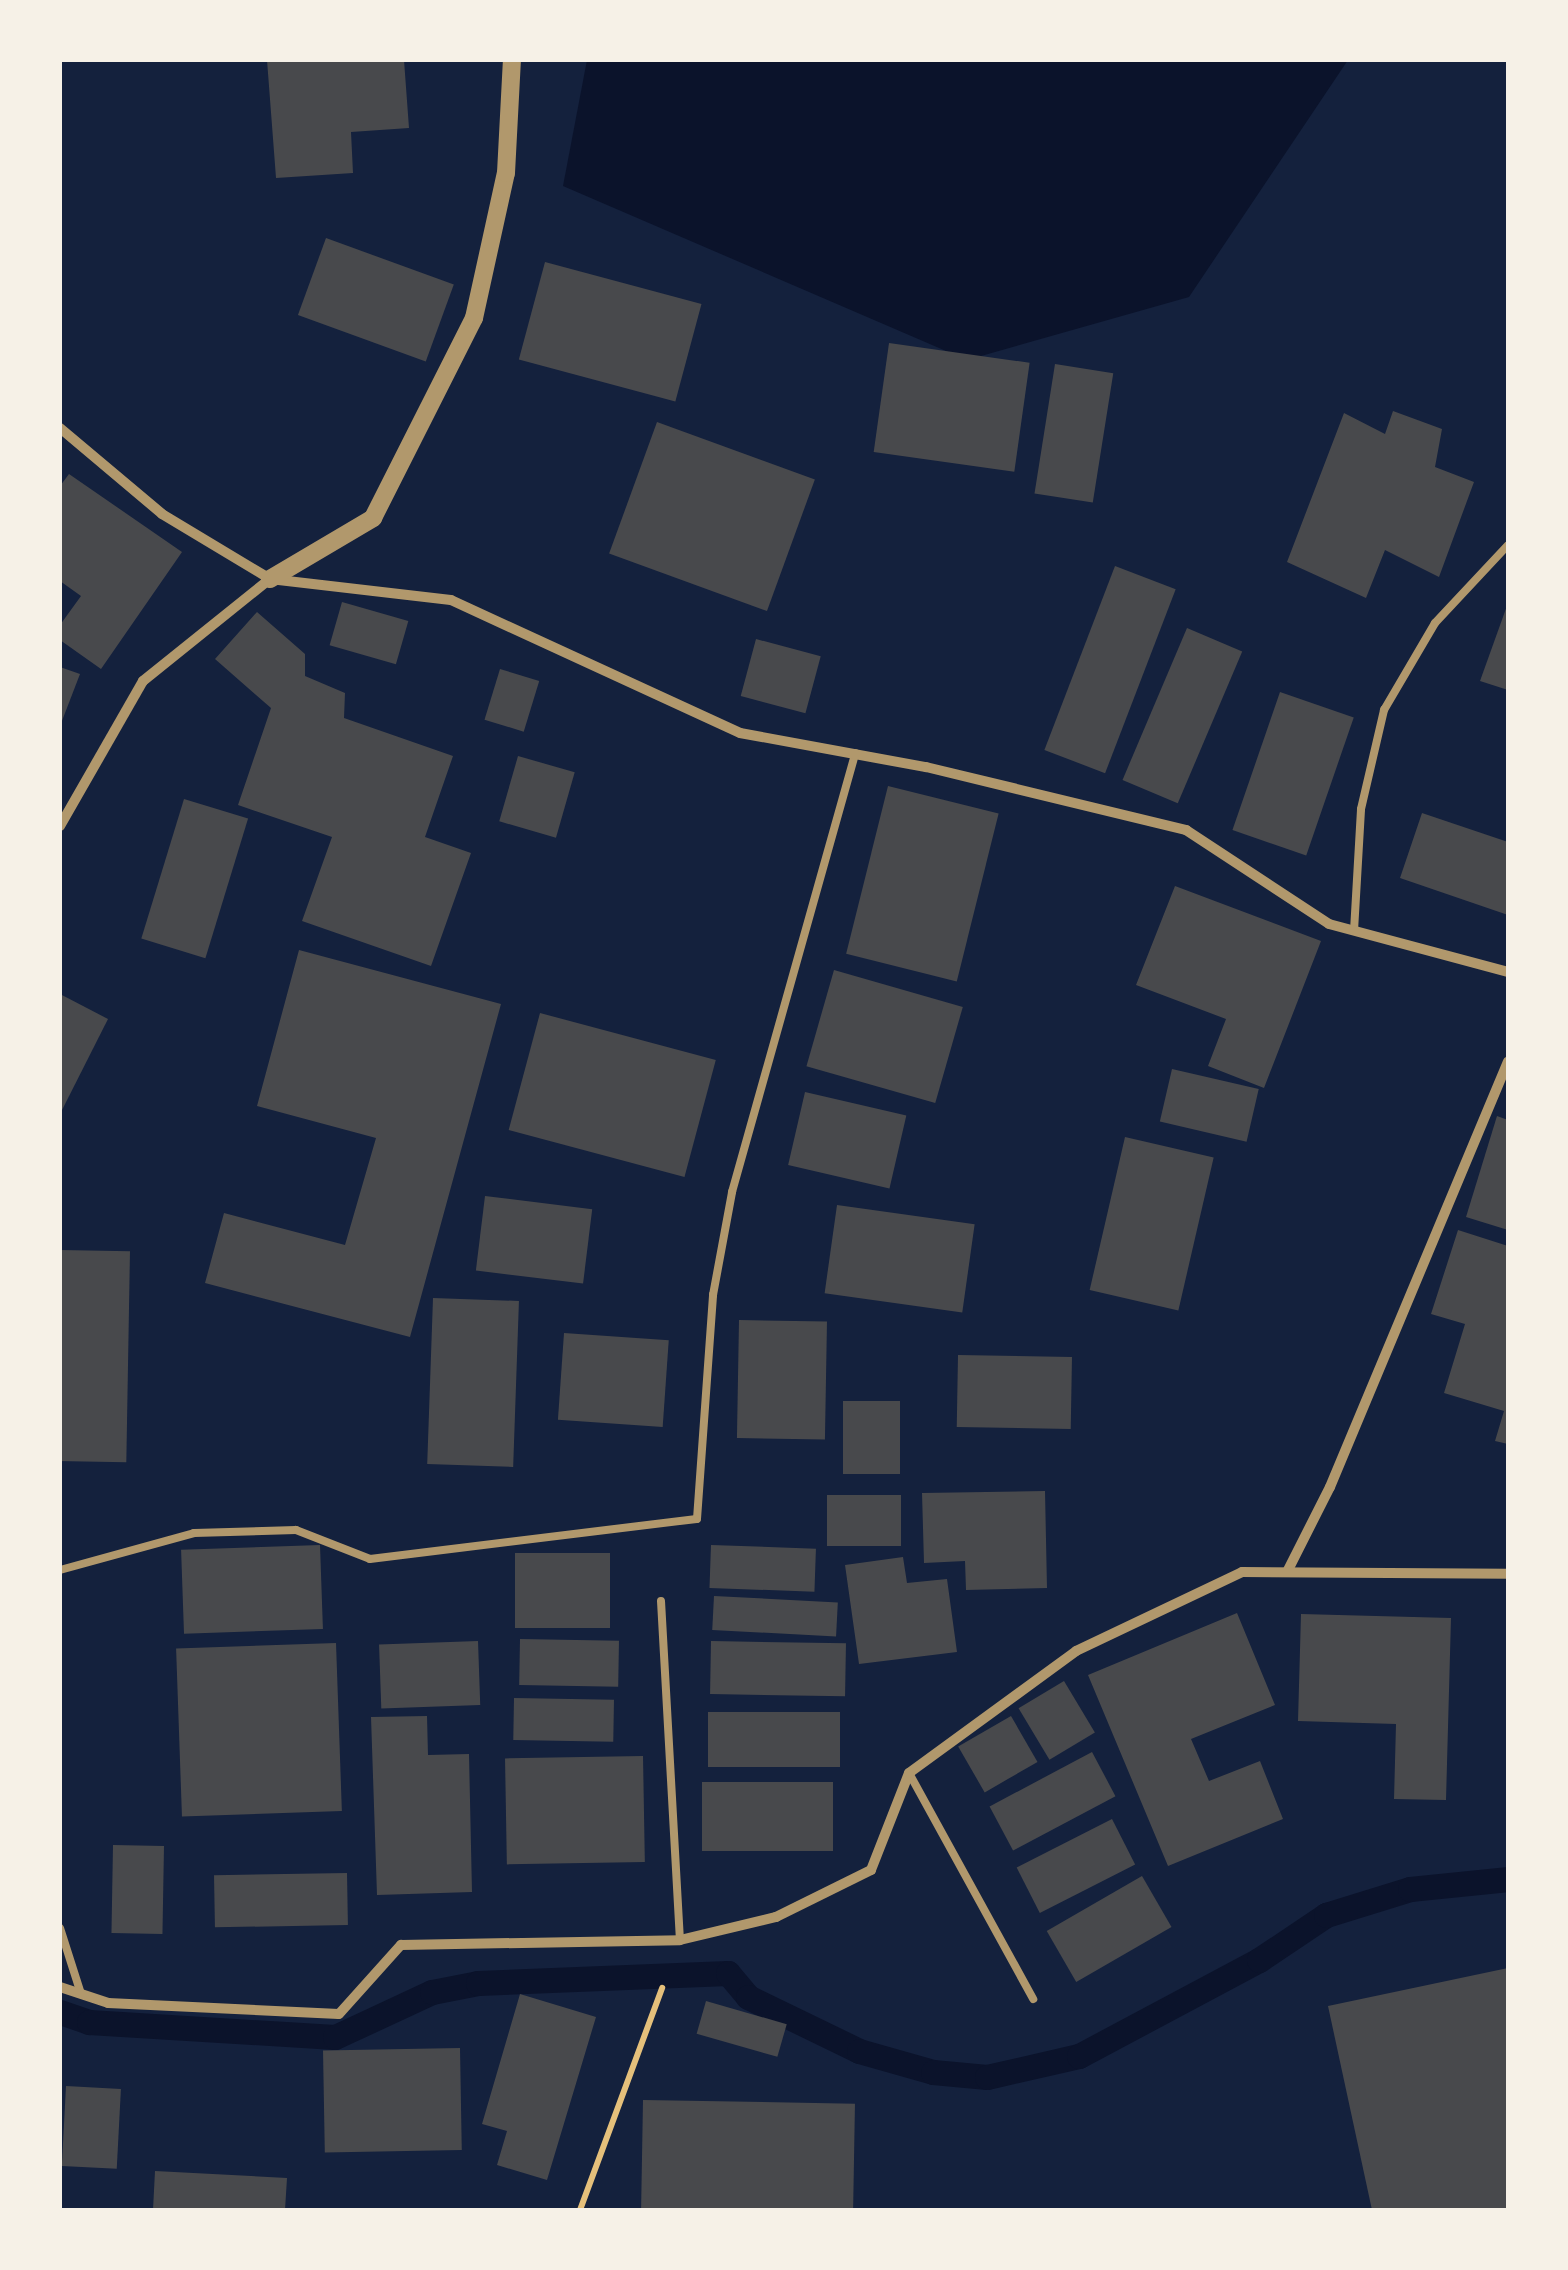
<!DOCTYPE html>
<style>
body{margin:0}
#map{position:relative;width:1568px;height:2270px;overflow:hidden;background:#14213d;font-family:Helvetica,sans-serif}
div>[style]{position:absolute}
[style*='--x']{left:calc(var(--x)*1px);top:calc(var(--y)*1px);width:calc(var(--w)*1px);rotate:calc(var(--a)*1deg)}
.water>*{inset:0;background:#0b132b}
.stream>*{height:25px;margin:-12.5px;padding:0 12.5px;transform-origin:12.5px;border-radius:12.5px;background:#0b132b}
.building>*{inset:0;background:#48494c;transform-origin:0 0}
.path>*{height:6px;margin:-3px;padding:0 3px;transform-origin:3px;border-radius:3px;background:#e5c07b}
.service>*{height:8px;margin:-4px;padding:0 4px;transform-origin:4px;border-radius:4px;background:#b1986c}
.minor>*{height:10px;margin:-5px;padding:0 5px;transform-origin:5px;border-radius:5px;background:#b1986c}
.tertiary>*{height:18px;margin:-9px;padding:0 9px;transform-origin:9px;border-radius:9px;background:#b1986c}
span{translate:-50% -50%;white-space:nowrap;text-align:center;line-height:1.15;-webkit-text-stroke:8px #f6f1e7;paint-order:stroke}
.frame{position:absolute;inset:0;border:62px solid #f6f1e7;pointer-events:none}
</style>
<div id="map">
<div class="water">
<div style="clip-path:polygon(587px 60px,1348px 60px,1189px 297px,967px 360px,563px 186px)"></div>
</div>
<div class="stream">
<div style="--x:60;--y:2012;--w:31;--a:19"></div>
<div style="--x:89;--y:2022;--w:246;--a:3.5"></div>
<div style="--x:335;--y:2037;--w:107;--a:-24.9"></div>
<div style="--x:432;--y:1992;--w:47;--a:-11.1"></div>
<div style="--x:478;--y:1983;--w:250;--a:-2.3"></div>
<div style="--x:728;--y:1973;--w:31;--a:50"></div>
<div style="--x:748;--y:1997;--w:123;--a:25.9"></div>
<div style="--x:859;--y:2051;--w:77;--a:15.8"></div>
<div style="--x:933;--y:2072;--w:54;--a:5.3"></div>
<div style="--x:987;--y:2077;--w:94;--a:-12.9"></div>
<div style="--x:1079;--y:2056;--w:204;--a:-28.1"></div>
<div style="--x:1259;--y:1960;--w:81;--a:-33.9"></div>
<div style="--x:1326;--y:1915;--w:88;--a:-17.2"></div>
<div style="--x:1410;--y:1889;--w:99;--a:-5.8"></div>
</div>
<div class="building">
<div style="clip-path:polygon(267px 60px,404px 60px,409px 128px,351px 132px,353px 173px,276px 178px)"></div>
<div style="left:326px;top:238px;width:136px;height:82px;rotate:20deg"></div>
<div style="left:545px;top:262px;width:162px;height:101px;rotate:15deg"></div>
<div style="left:889px;top:343px;width:142px;height:110px;rotate:8deg"></div>
<div style="left:1055px;top:364px;width:59px;height:131px;rotate:9deg"></div>
<div style="clip-path:polygon(1393px 411px,1442px 429px,1435px 467px,1474px 482px,1439px 577px,1385px 550px,1366px 598px,1287px 562px,1344px 413px,1385px 434px)"></div>
<div style="left:657px;top:422px;width:168px;height:140px;rotate:20deg"></div>
<div style="clip-path:polygon(69px 474px,182px 552px,101px 669px,60px 640px,60px 625px,81px 596px,60px 581px,60px 486px)"></div>
<div style="left:1115px;top:566px;width:65px;height:197px;rotate:21deg"></div>
<div style="left:342px;top:602px;width:69px;height:45px;rotate:16deg"></div>
<div style="clip-path:polygon(1508px 603px,1508px 690px,1480px 681px)"></div>
<div style="clip-path:polygon(257px 612px,305px 654px,305px 676px,345px 693px,344px 718px,453px 756px,425px 837px,471px 853px,431px 966px,302px 921px,332px 837px,238px 805px,271px 708px,215px 659px)"></div>
<div style="left:1187px;top:628px;width:60px;height:165px;rotate:23deg"></div>
<div style="left:756px;top:639px;width:67px;height:59px;rotate:15deg"></div>
<div style="clip-path:polygon(60px 667px,80px 674px,60px 726px)"></div>
<div style="left:500px;top:669px;width:41px;height:53px;rotate:17deg"></div>
<div style="left:1280px;top:692px;width:78px;height:146px;rotate:19deg"></div>
<div style="left:518px;top:756px;width:59px;height:68px;rotate:16deg"></div>
<div style="left:888px;top:786px;width:114px;height:173px;rotate:14deg"></div>
<div style="left:184px;top:799px;width:67px;height:146px;rotate:17deg"></div>
<div style="clip-path:polygon(1422px 813px,1508px 842px,1508px 915px,1400px 878px)"></div>
<div style="clip-path:polygon(1175px 886px,1321px 941px,1264px 1088px,1208px 1066px,1226px 1019px,1136px 985px)"></div>
<div style="clip-path:polygon(299px 950px,501px 1004px,410px 1337px,205px 1283px,224px 1213px,345px 1245px,376px 1138px,257px 1106px)"></div>
<div style="left:834px;top:970px;width:134px;height:100px;rotate:16deg"></div>
<div style="clip-path:polygon(60px 994px,108px 1019px,60px 1114px)"></div>
<div style="left:540px;top:1013px;width:182px;height:121px;rotate:15deg"></div>
<div style="left:1172px;top:1069px;width:89px;height:54px;rotate:13deg"></div>
<div style="left:805px;top:1092px;width:104px;height:75px;rotate:13deg"></div>
<div style="clip-path:polygon(1497px 1116px,1508px 1120px,1508px 1230px,1466px 1217px)"></div>
<div style="left:1125px;top:1137px;width:91px;height:157px;rotate:13deg"></div>
<div style="left:485px;top:1196px;width:108px;height:75px;rotate:7deg"></div>
<div style="left:837px;top:1205px;width:139px;height:89px;rotate:8deg"></div>
<div style="clip-path:polygon(1458px 1230px,1508px 1246px,1508px 1444px,1495px 1441px,1504px 1411px,1444px 1393px,1465px 1324px,1431px 1314px)"></div>
<div style="left:60px;top:1250px;width:70px;height:211px;rotate:1deg"></div>
<div style="left:433px;top:1298px;width:86px;height:166px;rotate:2deg"></div>
<div style="left:739px;top:1320px;width:88px;height:118px;rotate:1deg"></div>
<div style="left:564px;top:1333px;width:105px;height:87px;rotate:4deg"></div>
<div style="left:958px;top:1355px;width:114px;height:72px;rotate:1deg"></div>
<div style="left:843px;top:1401px;width:57px;height:73px"></div>
<div style="clip-path:polygon(1045px 1491px,1047px 1588px,966px 1590px,965px 1561px,924px 1563px,922px 1493px)"></div>
<div style="left:827px;top:1495px;width:74px;height:51px"></div>
<div style="left:320px;top:1545px;width:84px;height:139px;rotate:88deg"></div>
<div style="left:711px;top:1545px;width:105px;height:43px;rotate:2deg"></div>
<div style="left:515px;top:1553px;width:95px;height:75px"></div>
<div style="clip-path:polygon(903px 1557px,907px 1583px,947px 1579px,957px 1652px,859px 1664px,845px 1565px)"></div>
<div style="left:714px;top:1596px;width:124px;height:34px;rotate:3deg"></div>
<div style="clip-path:polygon(1237px 1613px,1275px 1705px,1191px 1739px,1209px 1781px,1260px 1761px,1283px 1819px,1168px 1866px,1088px 1675px)"></div>
<div style="clip-path:polygon(1301px 1614px,1451px 1618px,1446px 1800px,1394px 1799px,1396px 1724px,1298px 1721px)"></div>
<div style="left:520px;top:1639px;width:99px;height:46px;rotate:1deg"></div>
<div style="left:478px;top:1641px;width:64px;height:99px;rotate:88deg"></div>
<div style="left:711px;top:1641px;width:135px;height:53px;rotate:1deg"></div>
<div style="left:336px;top:1643px;width:168px;height:160px;rotate:88deg"></div>
<div style="left:1064px;top:1681px;width:60px;height:53px;rotate:59deg"></div>
<div style="left:514px;top:1698px;width:100px;height:42px;rotate:1deg"></div>
<div style="left:708px;top:1712px;width:132px;height:55px"></div>
<div style="clip-path:polygon(427px 1716px,428px 1755px,469px 1754px,472px 1892px,377px 1895px,371px 1717px)"></div>
<div style="left:1011px;top:1716px;width:53px;height:61px;rotate:60deg"></div>
<div style="left:1092px;top:1752px;width:50px;height:116px;rotate:62deg"></div>
<div style="left:643px;top:1756px;width:106px;height:138px;rotate:89deg"></div>
<div style="left:702px;top:1782px;width:131px;height:69px"></div>
<div style="left:1112px;top:1819px;width:51px;height:107px;rotate:63deg"></div>
<div style="left:113px;top:1845px;width:51px;height:88px;rotate:1deg"></div>
<div style="left:347px;top:1873px;width:52px;height:133px;rotate:89deg"></div>
<div style="left:1142px;top:1876px;width:59px;height:110px;rotate:60deg"></div>
<div style="clip-path:polygon(1508px 1968px,1508px 2210px,1372px 2210px,1328px 2006px)"></div>
<div style="clip-path:polygon(520px 1994px,596px 2017px,547px 2180px,497px 2165px,507px 2131px,482px 2124px)"></div>
<div style="left:706px;top:2001px;width:84px;height:34px;rotate:16deg"></div>
<div style="left:460px;top:2048px;width:102px;height:137px;rotate:89deg"></div>
<div style="left:66px;top:2086px;width:55px;height:80px;rotate:3deg"></div>
<div style="left:643px;top:2100px;width:212px;height:110px;rotate:1deg"></div>
<div style="clip-path:polygon(155px 2171px,287px 2178px,285px 2210px,153px 2210px)"></div>
</div>
<div class="path">
<div style="--x:580;--y:2210;--w:237;--a:-69.7"></div>
</div>
<div class="service">
<div style="--x:1354;--y:931;--w:122;--a:-86.7"></div>
<div style="--x:1361;--y:809;--w:102;--a:-76.9"></div>
<div style="--x:1384;--y:710;--w:101;--a:-59.6"></div>
<div style="--x:1435;--y:623;--w:107;--a:-46.9"></div>
<div style="--x:60;--y:1570;--w:139;--a:-15.4"></div>
<div style="--x:194;--y:1533;--w:102;--a:-1.7"></div>
<div style="--x:296;--y:1530;--w:79;--a:21.4"></div>
<div style="--x:370;--y:1559;--w:329;--a:-7"></div>
<div style="--x:697;--y:1519;--w:225;--a:-85.9"></div>
<div style="--x:713;--y:1295;--w:105;--a:-79.5"></div>
<div style="--x:732;--y:1192;--w:456;--a:-74.3"></div>
<div style="--x:661;--y:1601;--w:340;--a:86.8"></div>
<div style="--x:909;--y:1773;--w:258;--a:61.2"></div>
<div style="--x:60;--y:1928;--w:69;--a:72.3"></div>
</div>
<div class="minor">
<div style="--x:60;--y:428;--w:133;--a:40.1"></div>
<div style="--x:162;--y:514;--w:126;--a:31"></div>
<div style="--x:270;--y:579;--w:182;--a:6.6"></div>
<div style="--x:451;--y:600;--w:318;--a:24.7"></div>
<div style="--x:740;--y:733;--w:189;--a:10.4"></div>
<div style="--x:926;--y:767;--w:268;--a:13.6"></div>
<div style="--x:1186;--y:830;--w:171;--a:33.3"></div>
<div style="--x:1329;--y:924;--w:185;--a:15"></div>
<div style="--x:60;--y:826;--w:167;--a:-60.2"></div>
<div style="--x:143;--y:681;--w:163;--a:-38.8"></div>
<div style="--x:1287;--y:1572;--w:95;--a:-63.2"></div>
<div style="--x:1330;--y:1487;--w:461;--a:-67.3"></div>
<div style="--x:60;--y:1987;--w:51;--a:18.4"></div>
<div style="--x:108;--y:2003;--w:231;--a:2.7"></div>
<div style="--x:339;--y:2014;--w:93;--a:-48.1"></div>
<div style="--x:401;--y:1945;--w:279;--a:-1"></div>
<div style="--x:680;--y:1940;--w:99;--a:-13.5"></div>
<div style="--x:776;--y:1917;--w:106;--a:-26.3"></div>
<div style="--x:871;--y:1870;--w:104;--a:-68.6"></div>
<div style="--x:909;--y:1773;--w:207;--a:-36.1"></div>
<div style="--x:1076;--y:1651;--w:184;--a:-25.4"></div>
<div style="--x:1242;--y:1572;--w:266;--a:0.4"></div>
</div>
<div class="tertiary">
<div style="--x:270;--y:579;--w:120;--a:-30.6"></div>
<div style="--x:373;--y:518;--w:224;--a:-63.2"></div>
<div style="--x:474;--y:318;--w:148;--a:-77.6"></div>
<div style="--x:506;--y:173;--w:113;--a:-87"></div>
</div>
<div class="frame"></div>
</div>
